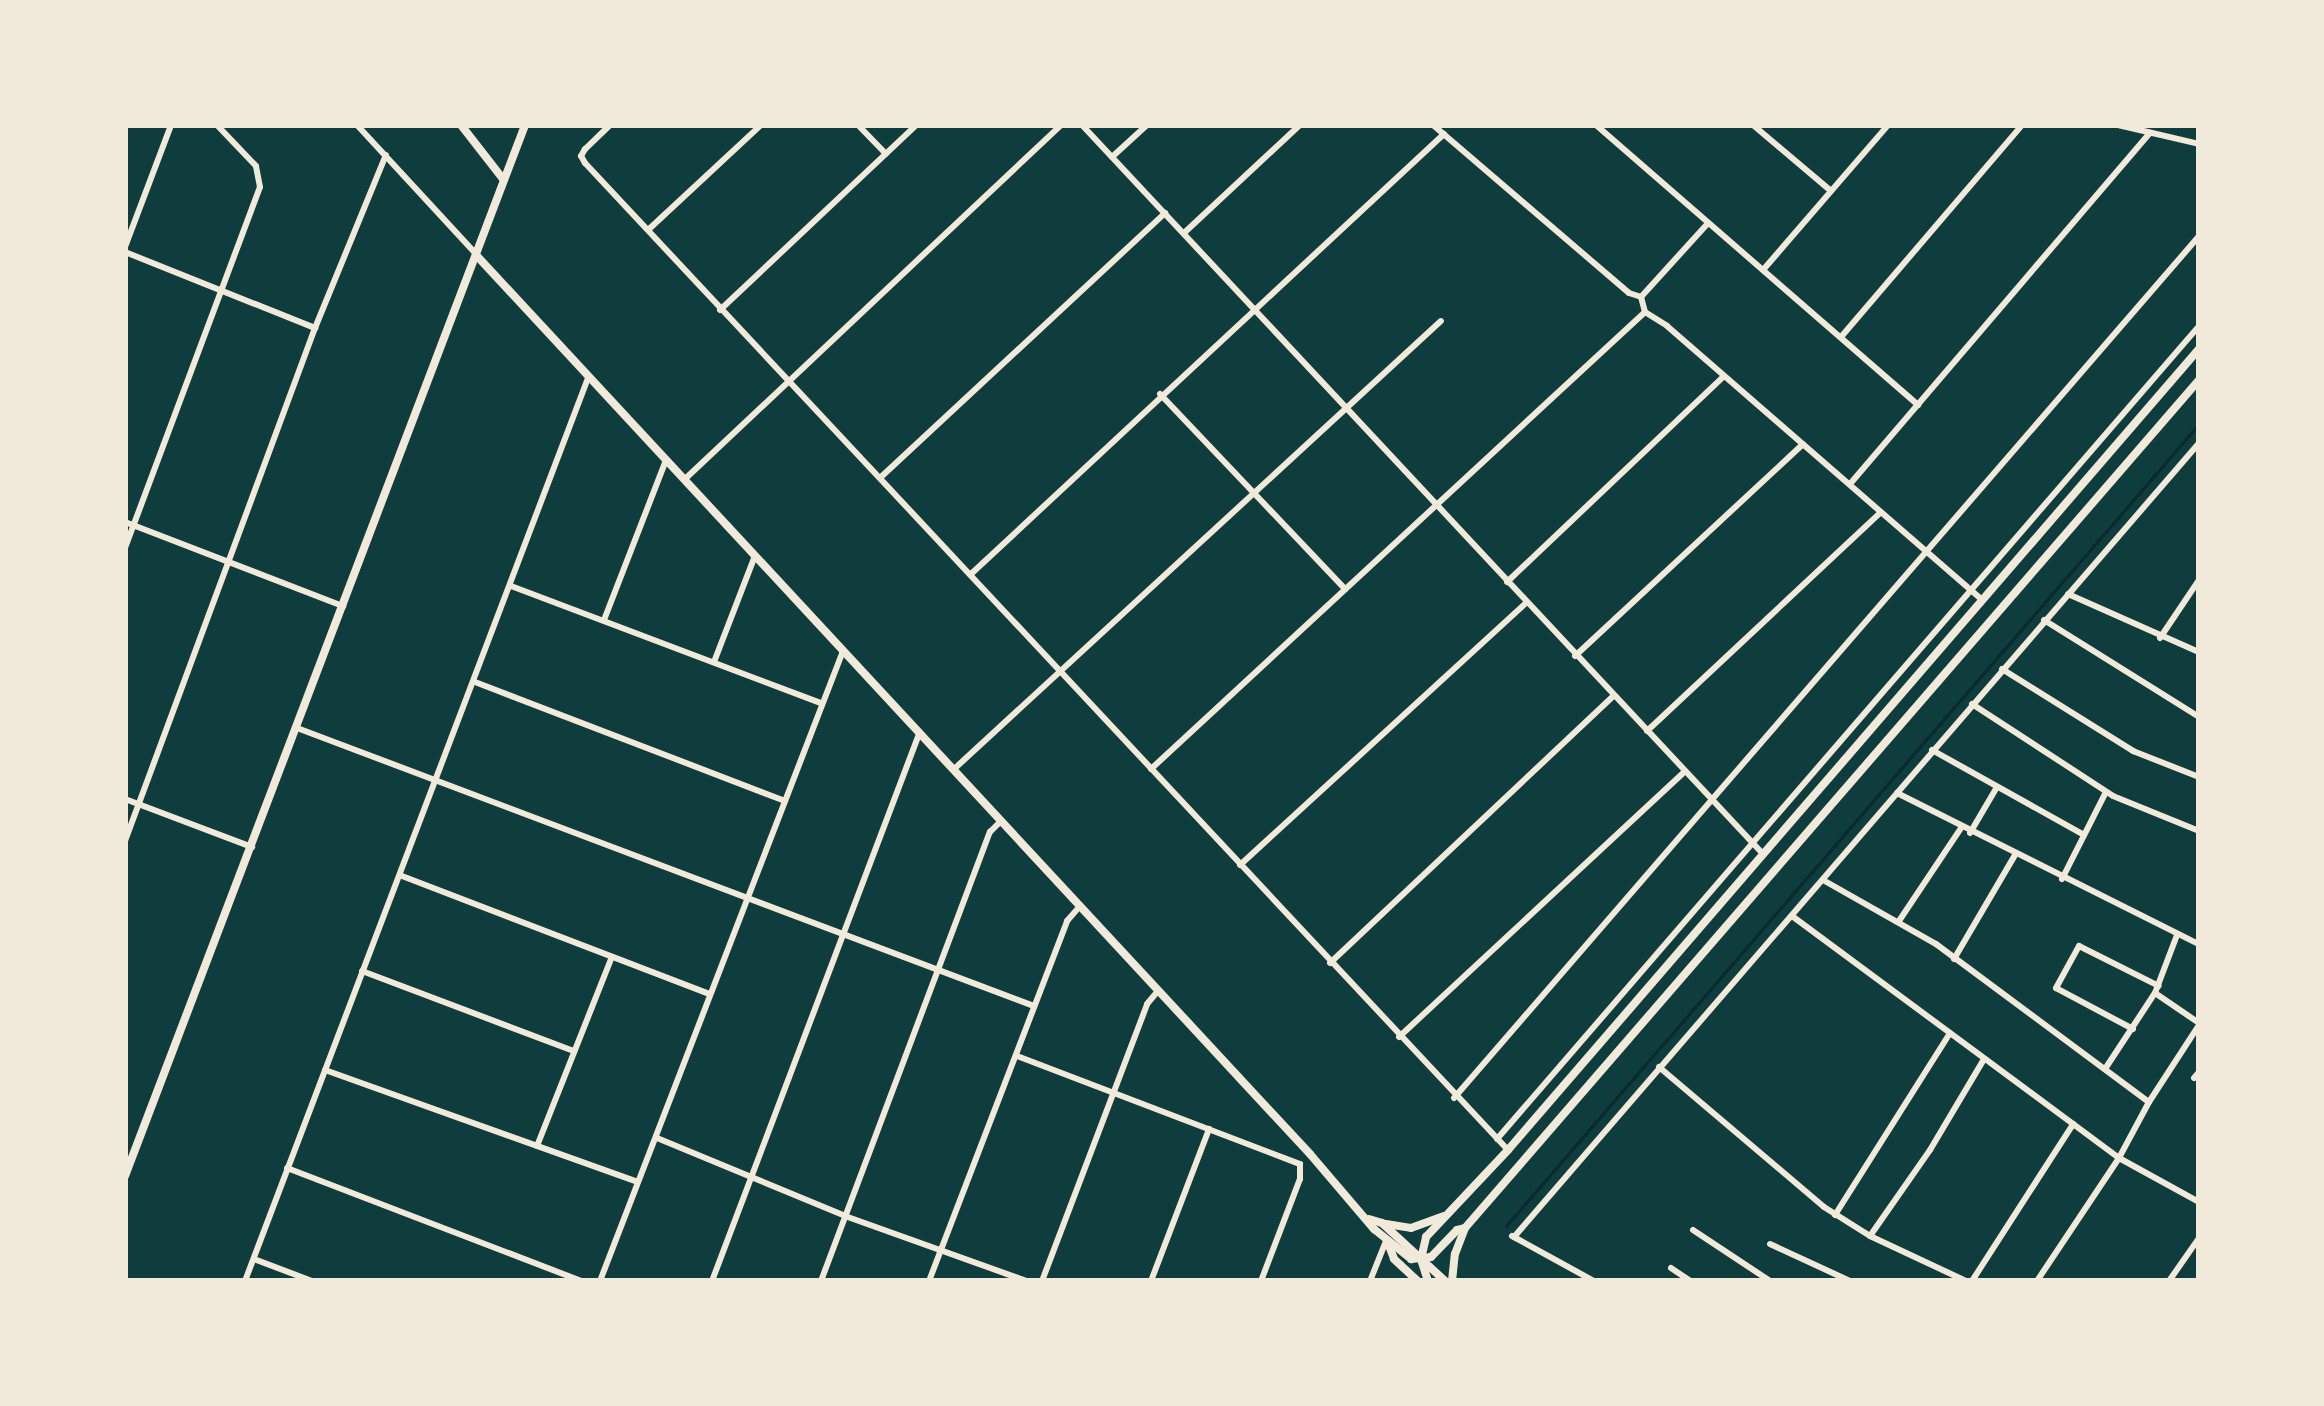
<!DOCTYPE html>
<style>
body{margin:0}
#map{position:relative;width:2324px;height:1406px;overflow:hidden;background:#0f3d3e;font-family:Inter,sans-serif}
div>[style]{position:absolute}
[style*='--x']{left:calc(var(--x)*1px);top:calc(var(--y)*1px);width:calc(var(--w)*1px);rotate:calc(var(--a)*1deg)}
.stream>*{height:2.5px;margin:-1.25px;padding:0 1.25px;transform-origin:1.25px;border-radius:1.25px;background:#0a2a2b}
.minor>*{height:6px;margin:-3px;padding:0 3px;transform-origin:3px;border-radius:3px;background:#f1e9da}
.tertiary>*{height:8px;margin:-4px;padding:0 4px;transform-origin:4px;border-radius:4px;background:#f1e9da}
.secondary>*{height:8px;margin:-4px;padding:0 4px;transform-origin:4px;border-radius:4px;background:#f1e9da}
span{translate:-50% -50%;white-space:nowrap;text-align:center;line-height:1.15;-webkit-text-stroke:8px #f1e9da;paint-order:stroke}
.frame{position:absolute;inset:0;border:128px solid #f1e9da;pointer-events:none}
</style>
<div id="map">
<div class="stream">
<div style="--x:1506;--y:1226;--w:1060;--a:-49.17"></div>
</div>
<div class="minor">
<div style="--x:357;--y:125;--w:177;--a:47.3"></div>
<div style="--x:610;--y:125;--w:35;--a:136"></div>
<div style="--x:585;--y:149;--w:8;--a:120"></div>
<div style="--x:581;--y:156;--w:8;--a:60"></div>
<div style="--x:585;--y:163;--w:1351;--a:46.92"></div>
<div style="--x:858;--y:125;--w:40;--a:46"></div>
<div style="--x:1082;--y:125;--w:998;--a:46.95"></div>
<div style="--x:1433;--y:125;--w:258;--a:40.6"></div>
<div style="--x:1629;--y:293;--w:13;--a:18"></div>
<div style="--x:1641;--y:297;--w:16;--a:75"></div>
<div style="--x:1645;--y:312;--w:26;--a:32"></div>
<div style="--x:1667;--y:326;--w:417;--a:41"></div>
<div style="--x:1596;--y:125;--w:427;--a:41"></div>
<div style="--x:1753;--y:125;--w:102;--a:40.2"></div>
<div style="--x:2118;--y:125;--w:83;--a:13.2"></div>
<div style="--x:1112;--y:157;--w:47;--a:-42.4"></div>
<div style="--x:648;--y:230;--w:154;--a:-42.9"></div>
<div style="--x:1184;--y:233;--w:158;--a:-43"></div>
<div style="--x:125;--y:247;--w:130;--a:-69.3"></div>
<div style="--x:125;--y:252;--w:205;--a:21.8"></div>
<div style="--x:1763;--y:270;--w:191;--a:-49.2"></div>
<div style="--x:1641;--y:297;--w:100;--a:-47.8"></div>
<div style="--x:720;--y:310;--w:270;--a:-43.3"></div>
<div style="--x:1841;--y:337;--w:279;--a:-49.5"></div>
<div style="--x:1160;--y:394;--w:269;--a:46.5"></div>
<div style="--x:881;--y:477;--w:388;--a:-42.9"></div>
<div style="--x:685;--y:479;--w:516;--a:-43.27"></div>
<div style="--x:1850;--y:484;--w:462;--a:-49.5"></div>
<div style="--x:125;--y:522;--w:234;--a:21.1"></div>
<div style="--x:125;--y:548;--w:385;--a:-69.5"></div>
<div style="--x:260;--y:187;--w:21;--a:-101"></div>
<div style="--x:256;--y:166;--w:57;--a:-133.6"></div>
<div style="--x:971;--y:574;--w:646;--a:-42.93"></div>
<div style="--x:1507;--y:582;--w:298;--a:-43.5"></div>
<div style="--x:511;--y:586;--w:330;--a:20.7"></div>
<div style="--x:2068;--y:594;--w:143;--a:23.9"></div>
<div style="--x:604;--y:620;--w:172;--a:-68.8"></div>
<div style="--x:2044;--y:620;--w:183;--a:32"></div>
<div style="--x:2160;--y:638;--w:70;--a:-56.1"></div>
<div style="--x:1575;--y:656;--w:311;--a:-42.9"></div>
<div style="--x:714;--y:662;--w:114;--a:-68.9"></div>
<div style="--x:2002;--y:669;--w:155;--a:32"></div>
<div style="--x:2133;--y:751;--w:71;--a:21.5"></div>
<div style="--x:475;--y:682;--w:330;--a:21"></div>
<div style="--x:1972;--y:704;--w:168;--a:33.1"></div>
<div style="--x:2113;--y:796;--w:93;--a:22.1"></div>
<div style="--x:297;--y:728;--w:788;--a:20.67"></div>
<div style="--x:1647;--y:731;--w:320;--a:-43.1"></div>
<div style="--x:1932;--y:750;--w:172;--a:29.2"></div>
<div style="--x:1151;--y:769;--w:673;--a:-42.77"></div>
<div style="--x:953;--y:770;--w:663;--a:-42.62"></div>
<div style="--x:1897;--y:793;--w:338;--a:26.6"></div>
<div style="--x:125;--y:799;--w:136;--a:20.7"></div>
<div style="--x:1970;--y:833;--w:53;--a:-59.6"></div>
<div style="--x:125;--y:841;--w:547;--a:-69.68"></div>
<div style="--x:315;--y:328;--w:187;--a:-67.7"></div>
<div style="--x:1240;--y:865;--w:388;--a:-42.5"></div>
<div style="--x:402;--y:876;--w:329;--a:21"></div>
<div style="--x:2062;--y:879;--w:97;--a:-63.2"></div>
<div style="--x:1823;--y:880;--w:130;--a:29.5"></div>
<div style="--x:1936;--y:944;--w:265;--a:36.6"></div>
<div style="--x:2149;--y:1102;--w:64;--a:118.2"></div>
<div style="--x:2119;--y:1158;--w:148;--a:123.7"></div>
<div style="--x:1792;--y:916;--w:407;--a:36.5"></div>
<div style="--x:2119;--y:1158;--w:91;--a:28.8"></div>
<div style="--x:1899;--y:921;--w:112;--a:-56.3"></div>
<div style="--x:1954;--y:959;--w:121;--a:-59.6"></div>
<div style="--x:1330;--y:963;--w:389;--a:-43.3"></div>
<div style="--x:362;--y:971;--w:227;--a:20.7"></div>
<div style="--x:2155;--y:993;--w:53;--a:34.3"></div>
<div style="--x:2133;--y:1029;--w:87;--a:-152"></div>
<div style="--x:2056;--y:988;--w:48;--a:-61.3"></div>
<div style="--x:2079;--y:946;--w:89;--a:26.6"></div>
<div style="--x:1399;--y:1037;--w:389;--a:-42.9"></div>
<div style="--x:1017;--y:1056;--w:303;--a:20.9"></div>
<div style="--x:1659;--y:1067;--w:216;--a:40.3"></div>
<div style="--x:1824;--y:1207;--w:54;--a:32.2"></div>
<div style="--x:1870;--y:1236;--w:106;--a:25.1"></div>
<div style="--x:2105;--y:1069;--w:91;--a:-56.7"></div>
<div style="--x:2155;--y:993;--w:62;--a:-69.2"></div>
<div style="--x:325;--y:1070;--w:332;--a:19.7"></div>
<div style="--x:2194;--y:1078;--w:8;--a:-50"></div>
<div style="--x:1454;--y:1098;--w:1139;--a:-49.16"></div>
<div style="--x:2149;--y:1102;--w:92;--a:-57"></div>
<div style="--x:657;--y:1138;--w:204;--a:22.5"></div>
<div style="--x:845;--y:1216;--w:193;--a:19.7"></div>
<div style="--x:1497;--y:1139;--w:1074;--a:-49.19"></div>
<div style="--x:537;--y:1146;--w:203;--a:-68.4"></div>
<div style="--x:287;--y:1168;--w:316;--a:21"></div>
<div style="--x:1835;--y:1215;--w:215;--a:-57.7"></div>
<div style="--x:1693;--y:1230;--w:92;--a:33.5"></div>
<div style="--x:1512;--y:1236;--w:94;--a:28.8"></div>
<div style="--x:1870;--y:1236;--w:105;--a:-55.1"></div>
<div style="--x:1930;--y:1150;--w:106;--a:-59.3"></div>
<div style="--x:1514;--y:1237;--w:1049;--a:-49.21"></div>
<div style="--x:1770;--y:1244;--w:88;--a:24.8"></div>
<div style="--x:254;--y:1259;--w:62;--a:20.8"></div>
<div style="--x:1671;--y:1268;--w:23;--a:34"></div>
<div style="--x:245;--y:1281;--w:966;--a:-69.2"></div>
<div style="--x:600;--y:1281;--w:675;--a:-68.91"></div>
<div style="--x:712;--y:1281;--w:585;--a:-69.27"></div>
<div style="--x:821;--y:1281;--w:480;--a:-69.4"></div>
<div style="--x:990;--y:832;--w:16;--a:-45"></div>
<div style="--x:929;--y:1281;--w:386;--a:-69"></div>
<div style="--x:1067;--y:921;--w:20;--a:-49"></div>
<div style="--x:1042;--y:1281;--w:296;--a:-69.2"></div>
<div style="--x:1147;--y:1004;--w:17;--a:-50"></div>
<div style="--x:1151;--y:1281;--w:163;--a:-69.1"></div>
<div style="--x:1261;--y:1281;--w:109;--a:-69.1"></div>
<div style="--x:1300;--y:1179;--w:15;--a:-90"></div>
<div style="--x:1370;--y:1281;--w:43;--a:-68.2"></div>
<div style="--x:1972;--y:1281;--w:187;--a:-57.2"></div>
<div style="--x:2169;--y:1281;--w:52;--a:-55.1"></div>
</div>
<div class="tertiary">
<div style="--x:461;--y:125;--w:68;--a:52.1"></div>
</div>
<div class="secondary">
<div style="--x:477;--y:256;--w:1225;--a:47.15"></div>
<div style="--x:1310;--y:1154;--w:99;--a:49.5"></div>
<div style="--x:1374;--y:1229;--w:48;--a:39"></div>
<div style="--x:1411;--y:1259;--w:20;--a:-6"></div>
<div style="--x:1431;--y:1257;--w:37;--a:-46"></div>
<div style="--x:1457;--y:1230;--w:8;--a:-14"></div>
<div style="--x:1465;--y:1228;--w:1122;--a:-49.12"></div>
<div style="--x:125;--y:1176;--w:1125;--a:-69.16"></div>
<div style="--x:1369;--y:1219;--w:14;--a:17"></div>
<div style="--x:1382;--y:1223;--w:86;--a:42.6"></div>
<div style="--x:1386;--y:1224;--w:25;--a:9"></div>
<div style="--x:1411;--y:1228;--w:35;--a:-20"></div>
<div style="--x:1388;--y:1243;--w:17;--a:69"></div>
<div style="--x:1394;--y:1259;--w:33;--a:43"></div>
<div style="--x:1428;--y:1281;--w:23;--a:-108"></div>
<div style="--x:1421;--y:1259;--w:23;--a:-77"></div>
<div style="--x:1426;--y:1237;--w:120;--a:-46.7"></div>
<div style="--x:1508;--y:1150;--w:1058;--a:-49.22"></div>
<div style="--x:1452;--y:1281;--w:27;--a:-84"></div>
<div style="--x:1455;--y:1254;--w:28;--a:-69"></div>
</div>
<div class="frame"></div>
</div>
